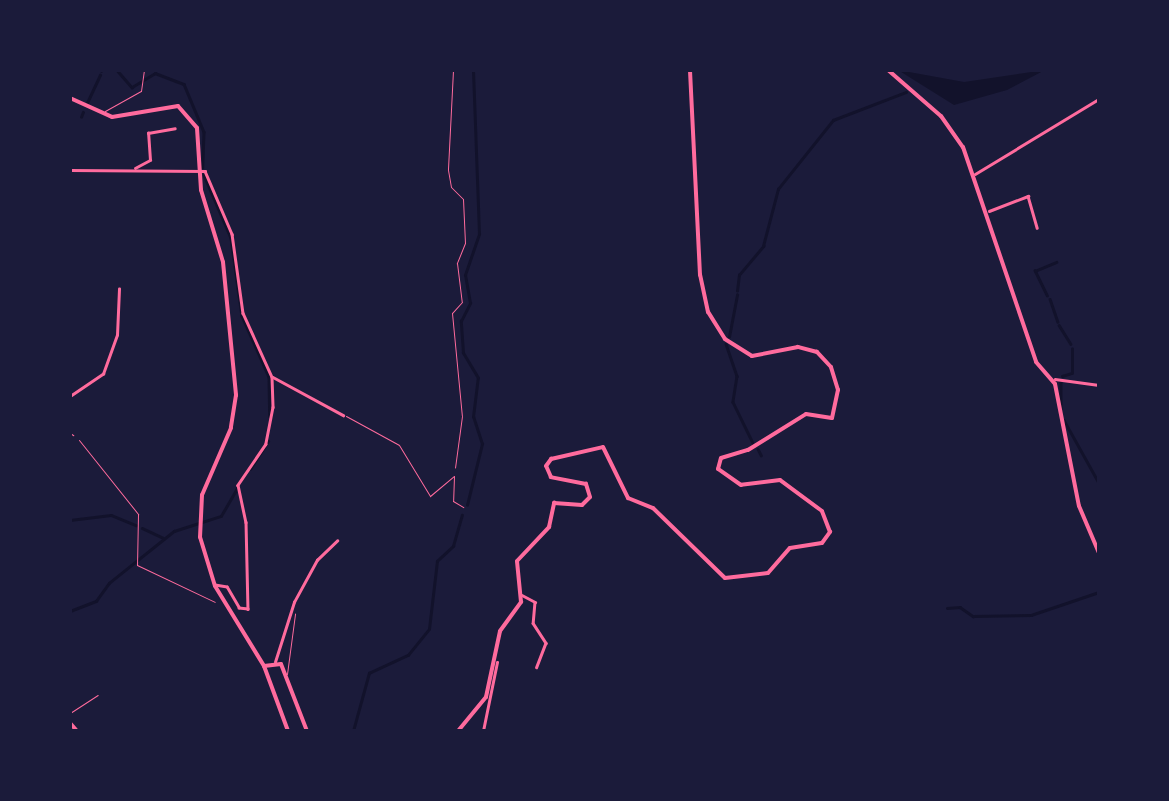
<!DOCTYPE html>
<style>
body{margin:0}
#map{position:relative;width:1169px;height:801px;overflow:hidden;background:#1b1b3a;font-family:Lato,sans-serif}
div>[style]{position:absolute}
[style*='--x']{left:calc(var(--x)*1px);top:calc(var(--y)*1px);width:calc(var(--w)*1px);rotate:calc(var(--a)*1deg)}
.water>*{inset:0;background:#12122b}
.stream>*{height:2.5px;margin:-1.25px;padding:0 1.25px;transform-origin:1.25px;border-radius:1.25px;background:#12122b}
.path>*{height:1px;margin:-0.5px;padding:0 0.5px;transform-origin:0.5px;border-radius:0.5px;background:#ff6b9d}
.service>*{height:1px;margin:-0.5px;padding:0 0.5px;transform-origin:0.5px;border-radius:0.5px;background:#ff6b9d}
.minor>*{height:2.5px;margin:-1.25px;padding:0 1.25px;transform-origin:1.25px;border-radius:1.25px;background:#ff6b9d}
.tertiary>*{height:4px;margin:-2px;padding:0 2px;transform-origin:2px;border-radius:2px;background:#ff6b9d}
.secondary>*{height:4px;margin:-2px;padding:0 2px;transform-origin:2px;border-radius:2px;background:#ff6b9d}
span{translate:-50% -50%;white-space:nowrap;text-align:center;line-height:1.15;-webkit-text-stroke:9px #1b1b3a;paint-order:stroke}
.frame{position:absolute;inset:0;border:72px solid #1b1b3a;pointer-events:none}
</style>
<div id="map">
<div class="water">
<div style="clip-path:polygon(898px 70px,964px 82px,1045px 70px,1007px 90px,954px 105px)"></div>
</div>
<div class="stream">
<div style="--x:117;--y:70;--w:23;--a:49"></div>
<div style="--x:132;--y:87;--w:27;--a:-31"></div>
<div style="--x:155;--y:73;--w:31;--a:21"></div>
<div style="--x:184;--y:84;--w:52;--a:67.4"></div>
<div style="--x:204;--y:132;--w:35;--a:92"></div>
<div style="--x:101;--y:71;--w:1;--a:-45"></div>
<div style="--x:86;--y:105;--w:33;--a:-65"></div>
<div style="--x:81;--y:117;--w:5;--a:-68"></div>
<div style="--x:204;--y:175;--w:69;--a:66.8"></div>
<div style="--x:231;--y:238;--w:79;--a:82"></div>
<div style="--x:242;--y:316;--w:67;--a:66.1"></div>
<div style="--x:269;--y:377;--w:39;--a:89"></div>
<div style="--x:737;--y:291;--w:16;--a:-83"></div>
<div style="--x:739;--y:275;--w:38;--a:-50"></div>
<div style="--x:763;--y:246;--w:59;--a:-75.3"></div>
<div style="--x:778;--y:189;--w:88;--a:-51.4"></div>
<div style="--x:833;--y:120;--w:78;--a:-21"></div>
<div style="--x:1047;--y:296;--w:28;--a:-116"></div>
<div style="--x:1035;--y:271;--w:23;--a:-23"></div>
<div style="--x:1050;--y:299;--w:24;--a:71"></div>
<div style="--x:1059;--y:325;--w:22;--a:58"></div>
<div style="--x:729;--y:337;--w:43;--a:-79.2"></div>
<div style="--x:726;--y:344;--w:34;--a:71"></div>
<div style="--x:737;--y:376;--w:26;--a:99"></div>
<div style="--x:733;--y:402;--w:46;--a:64"></div>
<div style="--x:1062;--y:376;--w:10;--a:-17"></div>
<div style="--x:1072;--y:373;--w:24;--a:-90"></div>
<div style="--x:1061;--y:381;--w:27;--a:90"></div>
<div style="--x:1064;--y:420;--w:72;--a:60.9"></div>
<div style="--x:758;--y:449;--w:7;--a:63"></div>
<div style="--x:250;--y:469;--w:33;--a:-57"></div>
<div style="--x:467;--y:505;--w:63;--a:-76.2"></div>
<div style="--x:482;--y:444;--w:28;--a:-108"></div>
<div style="--x:473;--y:417;--w:39;--a:-83"></div>
<div style="--x:478;--y:378;--w:29;--a:-121"></div>
<div style="--x:463;--y:353;--w:32;--a:-94"></div>
<div style="--x:461;--y:321;--w:20;--a:-63"></div>
<div style="--x:470;--y:303;--w:28;--a:-100"></div>
<div style="--x:465;--y:275;--w:43;--a:-71.1"></div>
<div style="--x:479;--y:234;--w:164;--a:-92.1"></div>
<div style="--x:70;--y:520;--w:41;--a:-7"></div>
<div style="--x:111;--y:515;--w:27;--a:22"></div>
<div style="--x:142;--y:528;--w:23;--a:25"></div>
<div style="--x:947;--y:608;--w:13;--a:-4"></div>
<div style="--x:960;--y:607;--w:16;--a:35"></div>
<div style="--x:973;--y:616;--w:58;--a:-1"></div>
<div style="--x:1031;--y:615;--w:72;--a:-18.7"></div>
<div style="--x:70;--y:611;--w:28;--a:-21"></div>
<div style="--x:96;--y:601;--w:22;--a:-54"></div>
<div style="--x:109;--y:583;--w:83;--a:-38.7"></div>
<div style="--x:174;--y:531;--w:49;--a:-17.7"></div>
<div style="--x:221;--y:516;--w:32;--a:-60"></div>
<div style="--x:353;--y:731;--w:60;--a:-74.6"></div>
<div style="--x:369;--y:673;--w:43;--a:-24.8"></div>
<div style="--x:408;--y:655;--w:33;--a:-51"></div>
<div style="--x:429;--y:629;--w:68;--a:-83.3"></div>
<div style="--x:437;--y:561;--w:22;--a:-43"></div>
<div style="--x:453;--y:546;--w:32;--a:-74"></div>
</div>
<div class="path">
<div style="--x:453;--y:70;--w:100;--a:92.9"></div>
<div style="--x:448;--y:170;--w:17;--a:80"></div>
<div style="--x:451;--y:187;--w:17;--a:45"></div>
<div style="--x:463;--y:199;--w:44;--a:87.4"></div>
<div style="--x:465;--y:243;--w:22;--a:112"></div>
<div style="--x:457;--y:263;--w:39;--a:83"></div>
<div style="--x:462;--y:302;--w:15;--a:132"></div>
<div style="--x:452;--y:313;--w:103;--a:84.5"></div>
<div style="--x:462;--y:416;--w:52;--a:97.7"></div>
<div style="--x:79;--y:440;--w:95;--a:51.4"></div>
<div style="--x:138;--y:514;--w:51;--a:91.1"></div>
<div style="--x:137;--y:565;--w:86;--a:25.4"></div>
<div style="--x:70;--y:713;--w:33;--a:-33"></div>
</div>
<div class="service">
<div style="--x:105;--y:111;--w:41;--a:-29.1"></div>
<div style="--x:141;--y:91;--w:21;--a:-82"></div>
<div style="--x:346;--y:416;--w:60;--a:28.7"></div>
<div style="--x:399;--y:445;--w:60;--a:58.7"></div>
<div style="--x:430;--y:496;--w:31;--a:-40"></div>
<div style="--x:454;--y:476;--w:25;--a:92"></div>
<div style="--x:453;--y:501;--w:12;--a:31"></div>
<div style="--x:70;--y:433;--w:4;--a:34"></div>
<div style="--x:287;--y:674;--w:61;--a:-82.4"></div>
<div style="--x:505;--y:731;--w:26;--a:0"></div>
</div>
<div class="minor">
<div style="--x:135;--y:168;--w:17;--a:-28"></div>
<div style="--x:150;--y:160;--w:27;--a:-94"></div>
<div style="--x:148;--y:133;--w:27;--a:-10"></div>
<div style="--x:70;--y:170;--w:135;--a:0.4"></div>
<div style="--x:205;--y:171;--w:69;--a:66.8"></div>
<div style="--x:232;--y:234;--w:80;--a:82.1"></div>
<div style="--x:243;--y:313;--w:70;--a:65.6"></div>
<div style="--x:272;--y:377;--w:30;--a:88"></div>
<div style="--x:273;--y:407;--w:38;--a:101"></div>
<div style="--x:266;--y:444;--w:50;--a:124.3"></div>
<div style="--x:238;--y:485;--w:38;--a:78"></div>
<div style="--x:246;--y:522;--w:87;--a:88.7"></div>
<div style="--x:248;--y:609;--w:9;--a:-174"></div>
<div style="--x:239;--y:608;--w:24;--a:-120"></div>
<div style="--x:227;--y:587;--w:12;--a:-171"></div>
<div style="--x:975;--y:174;--w:145;--a:-31.2"></div>
<div style="--x:989;--y:211;--w:42;--a:-21"></div>
<div style="--x:1028;--y:196;--w:33;--a:74"></div>
<div style="--x:273;--y:377;--w:80;--a:28.5"></div>
<div style="--x:1055;--y:379;--w:44;--a:7.8"></div>
<div style="--x:70;--y:396;--w:40;--a:-34"></div>
<div style="--x:103;--y:374;--w:41;--a:-70.3"></div>
<div style="--x:117;--y:335;--w:46;--a:-87.5"></div>
<div style="--x:522;--y:595;--w:15;--a:28"></div>
<div style="--x:535;--y:602;--w:21;--a:95"></div>
<div style="--x:533;--y:623;--w:24;--a:57"></div>
<div style="--x:546;--y:643;--w:26;--a:111"></div>
<div style="--x:275;--y:662;--w:63;--a:-72.4"></div>
<div style="--x:294;--y:602;--w:48;--a:-61.3"></div>
<div style="--x:317;--y:560;--w:28;--a:-44"></div>
<div style="--x:483;--y:731;--w:70;--a:-78.5"></div>
</div>
<div class="tertiary">
<div style="--x:888;--y:70;--w:70;--a:41"></div>
<div style="--x:941;--y:116;--w:38;--a:55"></div>
<div style="--x:963;--y:147;--w:227;--a:71.2"></div>
<div style="--x:1036;--y:362;--w:29;--a:49"></div>
<div style="--x:1055;--y:384;--w:124;--a:78.9"></div>
<div style="--x:1079;--y:506;--w:51;--a:66.9"></div>
<div style="--x:264;--y:666;--w:17;--a:-7"></div>
<div style="--x:281;--y:664;--w:72;--a:68.8"></div>
<div style="--x:458;--y:731;--w:44;--a:-50.5"></div>
<div style="--x:486;--y:697;--w:67;--a:-78"></div>
<div style="--x:500;--y:631;--w:36;--a:-54"></div>
<div style="--x:521;--y:602;--w:41;--a:-95.6"></div>
<div style="--x:517;--y:561;--w:47;--a:-46.7"></div>
<div style="--x:549;--y:527;--w:25;--a:-78"></div>
<div style="--x:554;--y:503;--w:28;--a:4"></div>
<div style="--x:582;--y:505;--w:11;--a:-45"></div>
<div style="--x:590;--y:497;--w:14;--a:-107"></div>
<div style="--x:586;--y:484;--w:36;--a:-169"></div>
<div style="--x:551;--y:477;--w:12;--a:-114"></div>
<div style="--x:546;--y:466;--w:9;--a:-54"></div>
<div style="--x:551;--y:459;--w:53;--a:-13"></div>
<div style="--x:603;--y:447;--w:57;--a:63.9"></div>
<div style="--x:628;--y:498;--w:27;--a:22"></div>
<div style="--x:653;--y:508;--w:100;--a:44.2"></div>
<div style="--x:725;--y:578;--w:43;--a:-6.6"></div>
<div style="--x:768;--y:573;--w:33;--a:-49"></div>
<div style="--x:790;--y:548;--w:32;--a:-9"></div>
<div style="--x:822;--y:543;--w:14;--a:-54"></div>
<div style="--x:830;--y:532;--w:22;--a:-111"></div>
<div style="--x:822;--y:511;--w:52;--a:-143.6"></div>
<div style="--x:780;--y:480;--w:39;--a:173"></div>
<div style="--x:741;--y:485;--w:28;--a:-145"></div>
<div style="--x:718;--y:469;--w:11;--a:-75"></div>
<div style="--x:721;--y:458;--w:28;--a:-17"></div>
<div style="--x:748;--y:450;--w:68;--a:-31.8"></div>
<div style="--x:806;--y:414;--w:26;--a:9"></div>
<div style="--x:832;--y:418;--w:29;--a:-78"></div>
<div style="--x:838;--y:390;--w:24;--a:-107"></div>
<div style="--x:831;--y:367;--w:21;--a:-133"></div>
<div style="--x:817;--y:352;--w:20;--a:-165"></div>
<div style="--x:798;--y:347;--w:47;--a:168.9"></div>
<div style="--x:752;--y:356;--w:32;--a:-148"></div>
<div style="--x:725;--y:339;--w:32;--a:-122"></div>
<div style="--x:708;--y:312;--w:38;--a:-102"></div>
<div style="--x:700;--y:275;--w:205;--a:-92.8"></div>
</div>
<div class="secondary">
<div style="--x:70;--y:98;--w:46;--a:24.3"></div>
<div style="--x:112;--y:117;--w:67;--a:-9.5"></div>
<div style="--x:178;--y:106;--w:29;--a:49"></div>
<div style="--x:197;--y:128;--w:62;--a:86.3"></div>
<div style="--x:201;--y:190;--w:75;--a:73"></div>
<div style="--x:223;--y:262;--w:134;--a:84.4"></div>
<div style="--x:236;--y:395;--w:33;--a:99"></div>
<div style="--x:231;--y:428;--w:73;--a:113.4"></div>
<div style="--x:202;--y:495;--w:42;--a:92.7"></div>
<div style="--x:200;--y:537;--w:51;--a:73"></div>
<div style="--x:215;--y:586;--w:94;--a:58.5"></div>
<div style="--x:264;--y:666;--w:69;--a:69.7"></div>
<div style="--x:70;--y:723;--w:11;--a:49"></div>
</div>
<div class="frame"></div>
</div>
